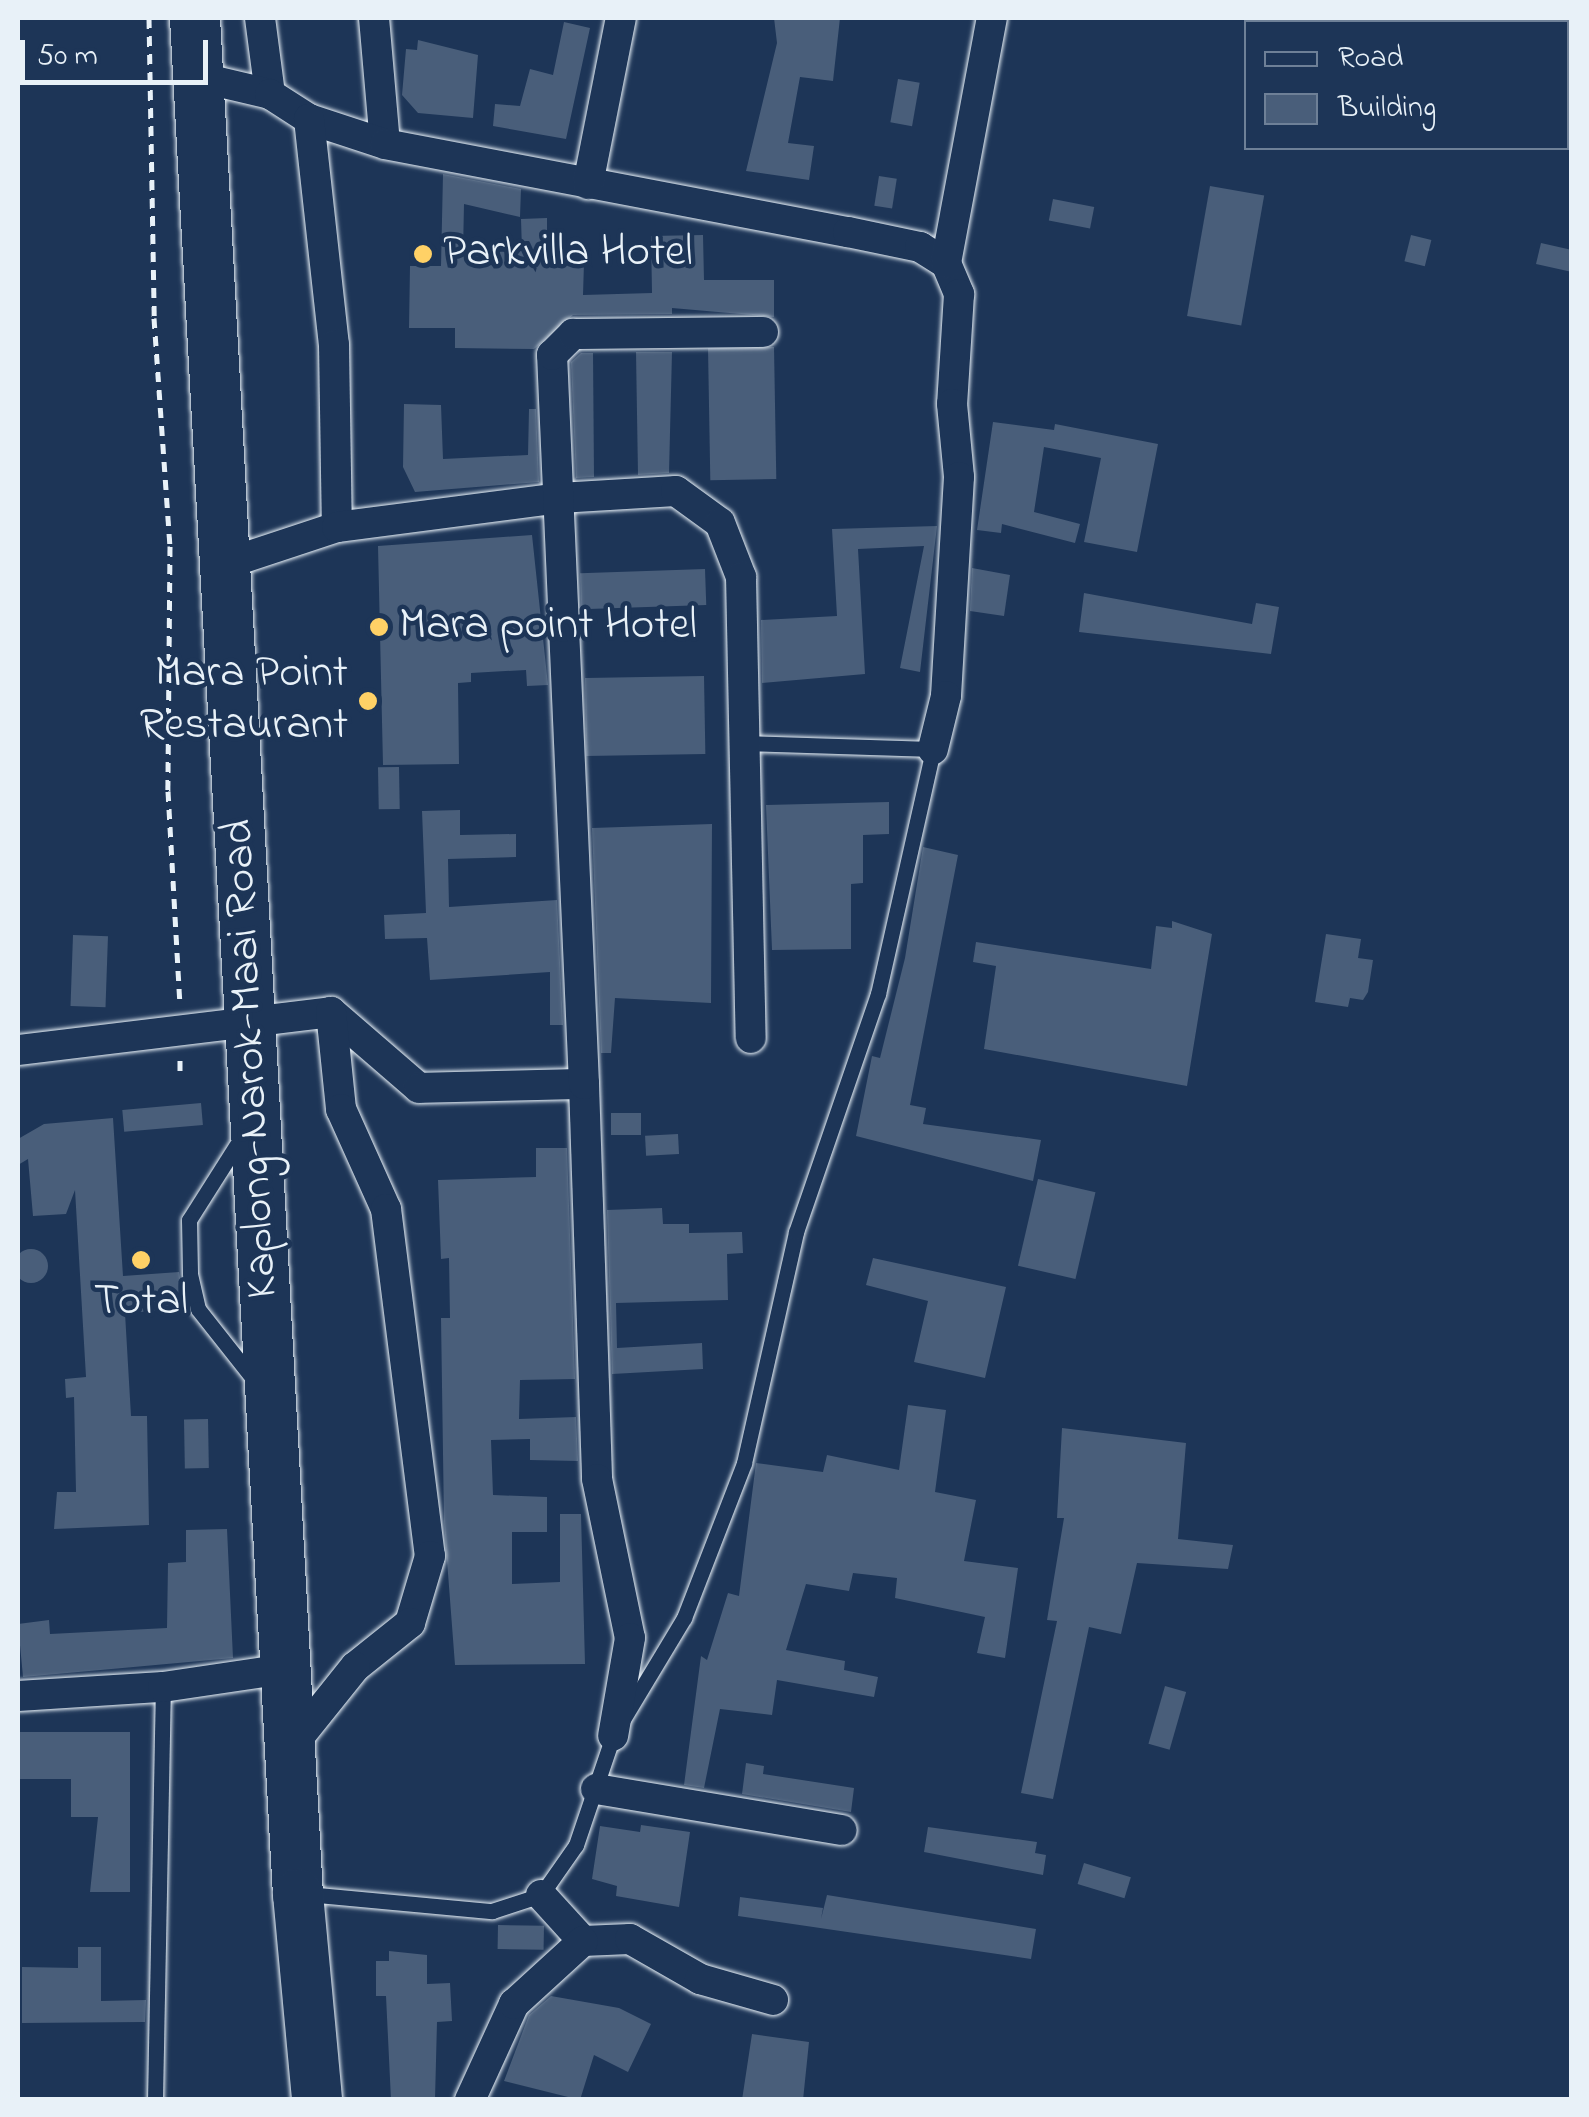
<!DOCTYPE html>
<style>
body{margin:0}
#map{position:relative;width:1589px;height:2117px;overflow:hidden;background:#1d3557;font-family:"Indie Flower",sans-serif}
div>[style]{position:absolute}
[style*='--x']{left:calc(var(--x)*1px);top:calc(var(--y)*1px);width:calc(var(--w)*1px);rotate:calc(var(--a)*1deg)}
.building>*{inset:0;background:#495e7a;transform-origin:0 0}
.round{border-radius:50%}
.path>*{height:5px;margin-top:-2.5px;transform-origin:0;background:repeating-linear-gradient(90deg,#e8f1f8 0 10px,transparent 0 18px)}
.roads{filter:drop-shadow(0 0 2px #e8f1f8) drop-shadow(0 0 2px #e8f1f8)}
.service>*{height:15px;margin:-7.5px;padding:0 7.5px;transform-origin:7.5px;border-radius:7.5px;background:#1d3557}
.minor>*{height:30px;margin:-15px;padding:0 15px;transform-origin:15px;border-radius:15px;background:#1d3557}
.trunk>*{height:50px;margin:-25px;padding:0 25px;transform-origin:25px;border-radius:25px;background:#1d3557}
.dots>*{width:28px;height:28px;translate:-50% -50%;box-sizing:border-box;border:5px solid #1d3557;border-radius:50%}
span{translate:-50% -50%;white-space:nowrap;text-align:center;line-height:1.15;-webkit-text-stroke:9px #1d3557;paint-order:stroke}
.poi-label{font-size:45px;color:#e8f1f8}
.left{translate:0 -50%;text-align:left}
.right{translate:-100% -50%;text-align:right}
.street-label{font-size:45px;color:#e8f1f8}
.frame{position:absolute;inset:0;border:20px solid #e8f1f8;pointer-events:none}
.legend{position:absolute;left:1244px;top:20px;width:325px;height:130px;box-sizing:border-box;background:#1d3557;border:2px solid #6e8097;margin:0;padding:12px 18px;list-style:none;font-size:30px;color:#e8f1f8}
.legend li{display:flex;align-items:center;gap:20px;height:50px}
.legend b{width:50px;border:2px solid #6e8097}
.scale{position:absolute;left:20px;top:40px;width:188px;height:45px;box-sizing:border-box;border:5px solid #e8f1f8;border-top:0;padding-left:12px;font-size:30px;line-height:35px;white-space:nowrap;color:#e8f1f8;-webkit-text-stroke:8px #1d3557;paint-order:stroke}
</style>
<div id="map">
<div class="building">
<div style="clip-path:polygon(774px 18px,840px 18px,833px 81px,800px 77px,788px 143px,814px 146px,809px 180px,746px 171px,777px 43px)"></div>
<div style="clip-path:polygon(564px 22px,590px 28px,566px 139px,493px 126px,495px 104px,520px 106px,530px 69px,553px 75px)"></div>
<div style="clip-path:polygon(418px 40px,478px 55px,473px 118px,418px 113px,402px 95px,406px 49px,417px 50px)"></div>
<div style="left:898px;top:79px;width:22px;height:44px;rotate:10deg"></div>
<div style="clip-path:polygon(443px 174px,521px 189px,520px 217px,464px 204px,463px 253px,522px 251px,521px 219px,547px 218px,547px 237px,561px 237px,561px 262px,584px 263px,583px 295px,652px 293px,651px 236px,703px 235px,704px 280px,774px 280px,774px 317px,672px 308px,672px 314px,573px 315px,534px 349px,455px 348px,455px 328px,409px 328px,410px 266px,441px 266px)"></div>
<div style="left:879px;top:176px;width:18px;height:30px;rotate:9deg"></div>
<div style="left:1210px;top:186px;width:55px;height:132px;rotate:10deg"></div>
<div style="left:1053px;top:199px;width:42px;height:22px;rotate:11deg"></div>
<div style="left:1411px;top:235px;width:21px;height:27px;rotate:14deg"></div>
<div style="clip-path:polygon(1541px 243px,1572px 250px,1572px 272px,1536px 264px)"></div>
<div style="left:774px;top:347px;width:132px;height:66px;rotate:89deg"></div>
<div style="clip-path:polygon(636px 352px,672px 352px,669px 473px,638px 475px)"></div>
<div style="clip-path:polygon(581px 353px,593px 353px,594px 477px,576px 478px,571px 362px)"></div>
<div style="clip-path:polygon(404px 404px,441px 405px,443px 459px,528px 455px,529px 409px,536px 409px,539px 482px,415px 492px,403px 467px)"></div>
<div style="clip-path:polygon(993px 422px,1054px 430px,1055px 424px,1158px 444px,1137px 552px,1084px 542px,1101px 458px,1044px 447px,1034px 512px,1080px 524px,1075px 543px,1002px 524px,1001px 533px,977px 530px)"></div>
<div style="clip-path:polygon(937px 526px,920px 672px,900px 668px,924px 546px,858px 549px,865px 674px,762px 683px,761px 620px,837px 616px,832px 529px)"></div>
<div style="clip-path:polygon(532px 535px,548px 685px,527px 686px,526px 670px,471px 673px,471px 682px,458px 683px,459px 764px,383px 765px,378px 546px)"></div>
<div style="clip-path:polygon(972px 568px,1010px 575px,1004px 616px,970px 611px)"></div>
<div style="left:705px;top:569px;width:36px;height:125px;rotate:88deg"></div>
<div style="clip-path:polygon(1084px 593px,1252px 624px,1256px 603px,1279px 607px,1271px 654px,1079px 632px)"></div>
<div style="left:704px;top:676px;width:78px;height:119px;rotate:89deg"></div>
<div style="left:399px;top:767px;width:42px;height:21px;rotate:89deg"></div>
<div style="clip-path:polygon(889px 802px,889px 834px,863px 835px,863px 883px,851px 884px,851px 949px,772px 950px,766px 805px)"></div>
<div style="clip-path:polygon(460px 810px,460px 835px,516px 834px,516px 857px,448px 859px,449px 907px,557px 900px,563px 1025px,550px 1025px,550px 972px,430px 980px,427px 938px,385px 939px,384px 915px,426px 913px,422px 811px)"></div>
<div style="clip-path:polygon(712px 824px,711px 1003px,615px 998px,611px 1053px,601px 1053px,592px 828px)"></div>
<div style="clip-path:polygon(923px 847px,958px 855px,910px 1105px,926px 1108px,923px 1124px,1041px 1140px,1033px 1181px,856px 1136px,872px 1056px,880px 1058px,905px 958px)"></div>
<div style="clip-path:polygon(1172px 921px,1212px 934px,1187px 1086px,984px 1049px,996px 966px,973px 962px,976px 942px,1151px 969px,1156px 926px,1172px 928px)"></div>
<div style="clip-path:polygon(1326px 934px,1361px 939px,1358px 958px,1373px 960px,1368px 992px,1363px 1000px,1350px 998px,1348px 1007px,1315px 1002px)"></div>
<div style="left:73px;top:935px;width:35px;height:71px;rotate:2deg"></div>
<div style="left:201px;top:1103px;width:22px;height:79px;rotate:85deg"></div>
<div style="left:611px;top:1113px;width:30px;height:22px"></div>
<div style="clip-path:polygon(113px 1118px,123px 1276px,179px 1272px,186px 1309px,125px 1313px,131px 1416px,147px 1416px,149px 1525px,54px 1529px,57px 1492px,76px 1492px,74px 1397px,66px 1398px,65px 1379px,86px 1377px,75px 1190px,66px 1214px,33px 1216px,28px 1159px,18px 1165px,18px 1139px,44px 1124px)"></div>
<div style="left:678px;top:1134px;width:20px;height:33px;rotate:87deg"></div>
<div style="clip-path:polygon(536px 1148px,567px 1148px,575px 1379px,520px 1380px,519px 1419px,576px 1417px,578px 1461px,530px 1460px,530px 1439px,491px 1440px,493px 1495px,547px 1497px,547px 1532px,512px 1532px,512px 1584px,560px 1582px,560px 1514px,581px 1514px,585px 1664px,455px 1665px,444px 1521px,441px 1318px,450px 1318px,449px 1258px,441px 1259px,438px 1180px,536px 1177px)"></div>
<div style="left:1038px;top:1179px;width:59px;height:89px;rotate:13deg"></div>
<div style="clip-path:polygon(662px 1208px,663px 1224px,689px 1224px,689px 1233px,742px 1232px,743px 1253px,727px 1254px,728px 1300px,616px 1303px,617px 1348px,702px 1343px,703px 1369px,612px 1374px,607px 1210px)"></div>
<div class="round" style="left:14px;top:1249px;width:34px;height:34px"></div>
<div style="clip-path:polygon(873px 1258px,1006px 1287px,985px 1378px,914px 1362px,928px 1301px,866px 1285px)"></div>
<div style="clip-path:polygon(908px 1405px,946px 1410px,935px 1492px,976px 1500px,964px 1561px,1018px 1568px,1005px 1658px,977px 1653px,985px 1617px,895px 1598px,897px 1578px,853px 1573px,849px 1591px,806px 1584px,786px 1650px,845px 1661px,844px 1670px,878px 1677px,874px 1697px,777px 1680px,772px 1715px,720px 1709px,704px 1788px,684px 1785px,701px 1656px,707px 1660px,728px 1593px,739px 1596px,756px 1463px,823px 1472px,827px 1455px,899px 1470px)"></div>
<div style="left:208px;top:1419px;width:49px;height:24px;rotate:89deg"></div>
<div style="clip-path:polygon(1062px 1428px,1186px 1443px,1178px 1539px,1233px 1545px,1228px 1569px,1137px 1563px,1121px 1634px,1089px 1627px,1053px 1799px,1021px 1793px,1057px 1621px,1047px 1620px,1064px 1518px,1057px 1518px)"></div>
<div style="clip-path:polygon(227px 1529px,233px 1658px,23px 1677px,18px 1624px,49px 1620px,50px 1634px,167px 1628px,168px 1563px,186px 1562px,186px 1530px)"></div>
<div style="left:1165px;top:1686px;width:22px;height:60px;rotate:16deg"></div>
<div style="clip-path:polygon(18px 1732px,130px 1732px,130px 1892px,90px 1892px,98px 1817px,71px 1817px,71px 1779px,18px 1779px)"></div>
<div style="clip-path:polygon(746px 1763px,764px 1766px,763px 1774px,854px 1788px,851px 1812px,742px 1794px)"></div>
<div style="clip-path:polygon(641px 1825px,690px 1832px,679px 1907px,616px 1896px,617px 1886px,592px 1879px,600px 1826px,640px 1832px)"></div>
<div style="clip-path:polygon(928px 1827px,1037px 1842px,1035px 1853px,1046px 1855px,1043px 1875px,924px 1852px)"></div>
<div style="left:1084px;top:1863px;width:49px;height:22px;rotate:17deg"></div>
<div style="clip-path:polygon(827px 1895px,1036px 1929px,1031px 1959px,738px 1916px,740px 1897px,823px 1908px,821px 1919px)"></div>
<div style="left:498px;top:1925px;width:46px;height:24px;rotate:1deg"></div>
<div style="clip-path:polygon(78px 1947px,101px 1947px,101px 2001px,146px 2000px,145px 2022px,22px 2023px,22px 1967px,78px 1968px)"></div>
<div style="clip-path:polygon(389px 1951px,427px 1955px,427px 1984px,450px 1983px,452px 2021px,437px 2022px,435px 2100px,391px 2100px,386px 1996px,376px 1996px,376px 1961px,389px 1961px)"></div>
<div style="clip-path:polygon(551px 1996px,619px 2008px,651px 2024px,628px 2072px,594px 2055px,580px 2100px,504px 2081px,529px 2015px)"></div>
<div style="clip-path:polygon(752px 2034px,809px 2042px,803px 2100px,742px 2100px)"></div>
</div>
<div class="path">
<div style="--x:149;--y:18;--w:300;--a:89"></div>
<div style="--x:154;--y:318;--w:229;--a:86"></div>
<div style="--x:170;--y:546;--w:245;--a:90.5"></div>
<div style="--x:168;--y:791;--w:212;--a:86.8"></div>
<div style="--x:180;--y:1071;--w:17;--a:-90"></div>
</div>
<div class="roads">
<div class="service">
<div style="--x:241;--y:1138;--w:97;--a:122.4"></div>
<div style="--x:189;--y:1220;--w:54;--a:88.9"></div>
<div style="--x:190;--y:1274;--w:36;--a:77"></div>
<div style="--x:198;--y:1309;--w:85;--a:51.7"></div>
<div style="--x:307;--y:1894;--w:186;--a:5.3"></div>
<div style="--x:492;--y:1911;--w:52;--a:-18.1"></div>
<div style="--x:541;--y:1895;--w:61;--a:-55"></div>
<div style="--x:576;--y:1845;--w:115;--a:-71.3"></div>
<div style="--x:613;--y:1736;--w:138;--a:-59"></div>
<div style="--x:684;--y:1618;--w:166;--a:-68.8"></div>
<div style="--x:744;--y:1463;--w:237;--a:-77.3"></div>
<div style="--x:796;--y:1232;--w:252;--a:-71"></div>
<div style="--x:878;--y:994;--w:251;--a:-77.3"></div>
<div style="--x:933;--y:749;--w:190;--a:-178.2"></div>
<div style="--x:155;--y:2100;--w:413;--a:-88.9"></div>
</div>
<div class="minor">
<div style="--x:260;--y:18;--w:77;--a:82.5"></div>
<div style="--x:374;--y:18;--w:126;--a:85"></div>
<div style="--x:198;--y:77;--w:74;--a:13.3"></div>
<div style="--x:270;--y:94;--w:46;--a:32.7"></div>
<div style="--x:309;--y:119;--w:80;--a:18.2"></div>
<div style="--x:385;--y:144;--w:471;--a:10.8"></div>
<div style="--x:848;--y:232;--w:74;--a:11.8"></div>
<div style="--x:920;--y:247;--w:31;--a:32"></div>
<div style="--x:946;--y:263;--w:34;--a:67"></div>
<div style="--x:959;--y:294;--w:110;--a:93.6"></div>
<div style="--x:952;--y:404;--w:73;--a:84.5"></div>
<div style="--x:959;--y:477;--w:219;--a:93.4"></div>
<div style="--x:946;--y:696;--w:55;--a:103.8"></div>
<div style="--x:309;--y:119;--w:227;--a:83.7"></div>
<div style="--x:334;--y:345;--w:182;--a:89.1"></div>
<div style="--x:588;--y:184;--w:169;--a:-78.8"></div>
<div style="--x:946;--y:263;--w:249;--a:-79.4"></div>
<div style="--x:225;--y:564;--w:118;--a:-18.3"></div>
<div style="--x:337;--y:527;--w:224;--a:-7.4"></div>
<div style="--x:559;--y:498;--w:117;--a:-3.4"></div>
<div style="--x:676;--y:491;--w:54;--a:36"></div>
<div style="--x:720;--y:523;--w:58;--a:68.7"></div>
<div style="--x:741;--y:577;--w:461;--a:88.8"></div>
<div style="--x:331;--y:1012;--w:116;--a:40.8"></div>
<div style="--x:419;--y:1088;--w:165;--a:-1.4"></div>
<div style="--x:584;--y:1084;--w:395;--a:88.1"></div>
<div style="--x:597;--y:1479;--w:162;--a:78.3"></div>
<div style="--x:630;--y:1638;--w:99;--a:99.8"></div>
<div style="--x:18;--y:1050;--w:315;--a:-6.9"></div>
<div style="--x:331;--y:1012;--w:98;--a:84.1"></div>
<div style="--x:341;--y:1109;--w:110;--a:65.8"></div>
<div style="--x:386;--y:1209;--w:350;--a:82.8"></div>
<div style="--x:430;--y:1556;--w:70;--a:106.6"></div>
<div style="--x:410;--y:1623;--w:70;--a:141.3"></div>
<div style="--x:355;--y:1667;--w:104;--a:128.7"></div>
<div style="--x:584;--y:1084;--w:730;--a:-92.51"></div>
<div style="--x:552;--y:355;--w:30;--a:-45"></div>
<div style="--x:573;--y:334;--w:190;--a:-0.6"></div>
<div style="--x:18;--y:1696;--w:145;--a:-3.6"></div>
<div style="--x:163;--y:1687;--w:123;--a:-8.4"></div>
<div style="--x:596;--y:1789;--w:249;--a:9.5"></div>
<div style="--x:541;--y:1895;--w:62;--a:47.6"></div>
<div style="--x:583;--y:1941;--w:47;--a:-2.4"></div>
<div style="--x:630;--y:1939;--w:81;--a:29.7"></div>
<div style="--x:700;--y:1979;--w:76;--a:16"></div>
<div style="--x:470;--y:2100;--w:106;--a:-65.4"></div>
<div style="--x:514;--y:2004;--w:93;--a:-42.4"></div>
</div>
<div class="trunk">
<div style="--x:195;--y:18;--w:1879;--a:86.86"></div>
<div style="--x:298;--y:1894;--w:207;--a:84.7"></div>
</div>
</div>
<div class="dots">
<div style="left:423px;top:254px;background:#ffd166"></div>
<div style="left:379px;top:627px;background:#ffd166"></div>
<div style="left:368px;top:701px;background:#ffd166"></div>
<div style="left:141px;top:1260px;background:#ffd166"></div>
</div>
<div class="poi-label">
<span class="left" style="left:443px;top:254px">Parkvilla Hotel</span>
<span class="left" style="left:399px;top:627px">Mara point Hotel</span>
<span class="right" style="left:348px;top:701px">Mara Point<br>Restaurant</span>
<span style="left:141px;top:1303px">Total</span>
</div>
<div class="street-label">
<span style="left:252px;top:1059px;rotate:-93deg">Kaplong-Narok-Maai Road</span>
</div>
<div class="frame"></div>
<ul class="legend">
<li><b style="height:12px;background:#1d3557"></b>Road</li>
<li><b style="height:28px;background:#495e7a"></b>Building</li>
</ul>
<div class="scale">50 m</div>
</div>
